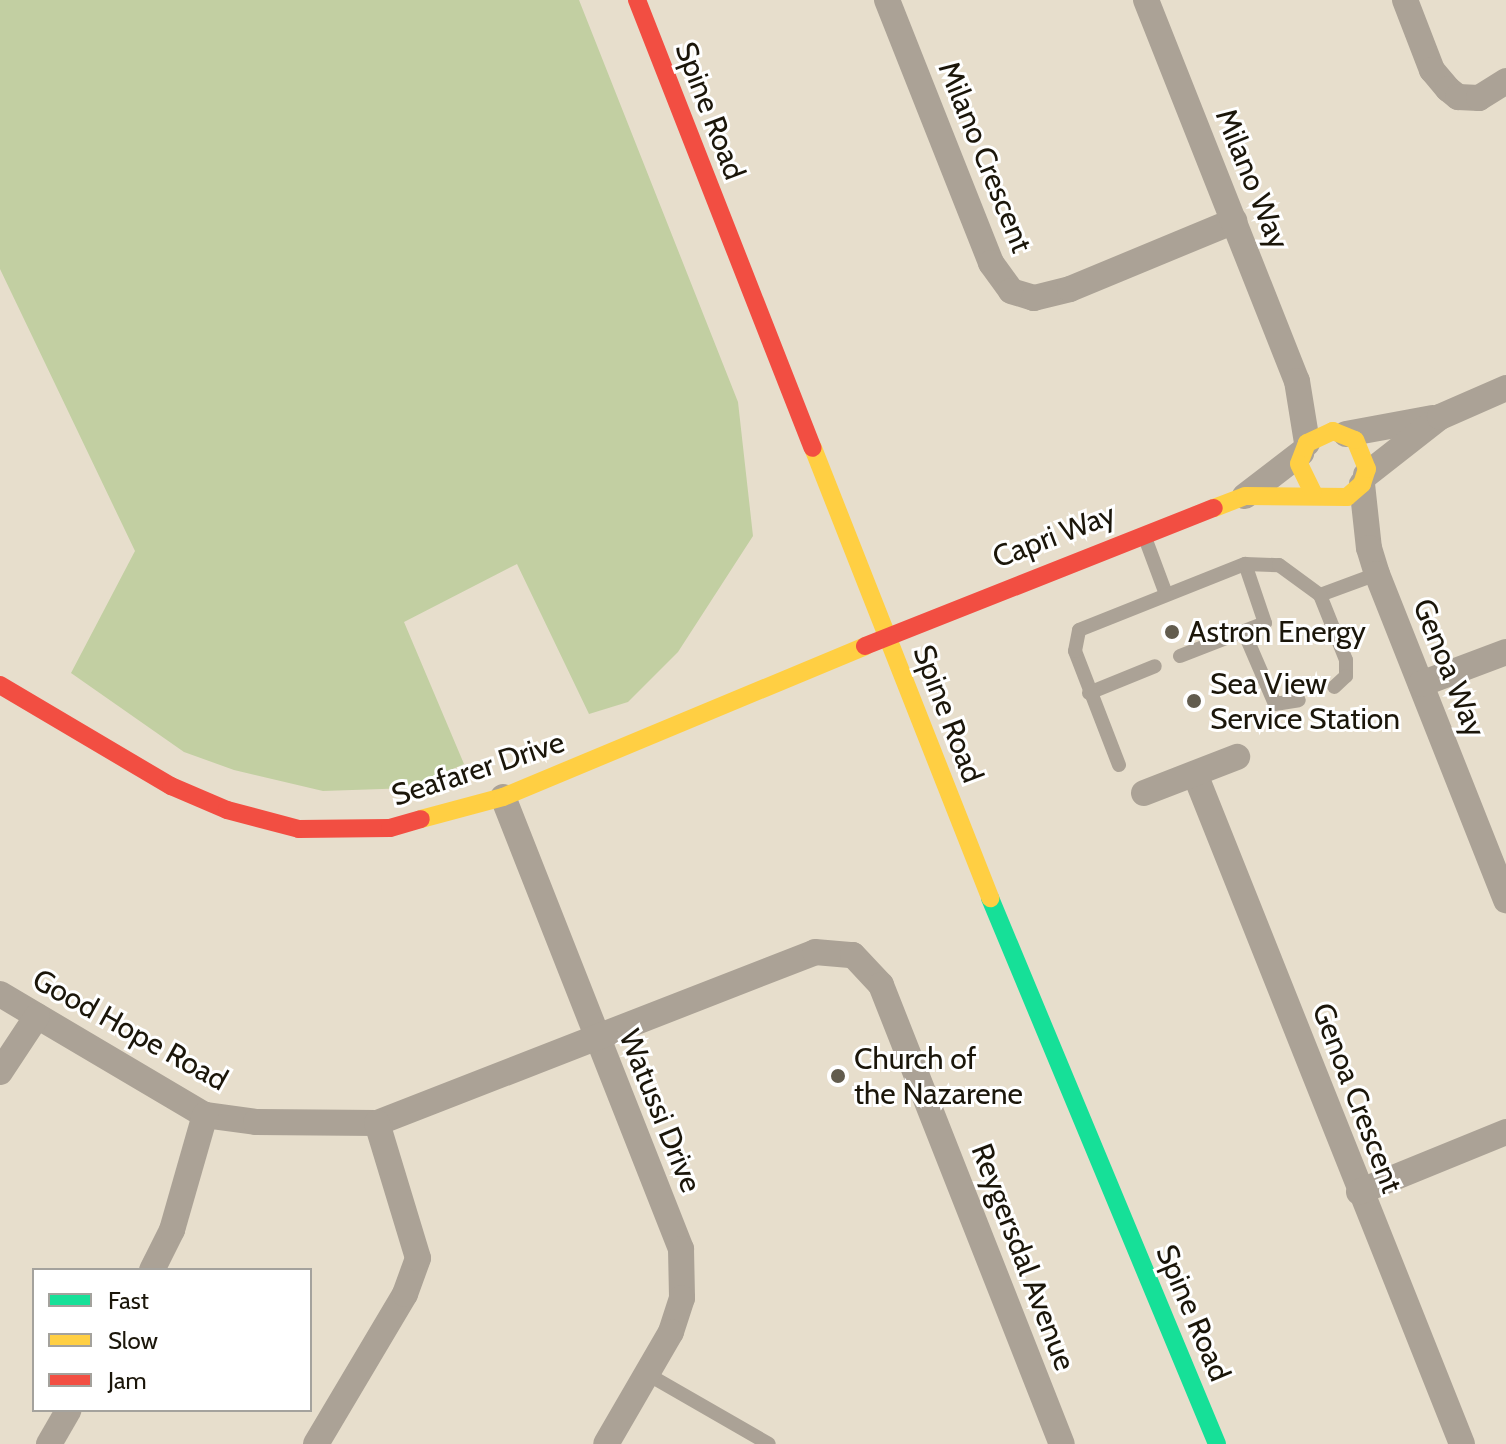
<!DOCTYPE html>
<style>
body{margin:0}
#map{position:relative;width:1506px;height:1444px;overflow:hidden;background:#e7decc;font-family:Cabin,sans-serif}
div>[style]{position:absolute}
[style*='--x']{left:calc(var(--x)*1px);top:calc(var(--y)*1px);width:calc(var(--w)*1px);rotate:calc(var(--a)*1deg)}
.green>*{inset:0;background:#c2cfa2}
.lane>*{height:14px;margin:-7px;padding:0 7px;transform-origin:7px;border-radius:7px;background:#aba296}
.street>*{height:26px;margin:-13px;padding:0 13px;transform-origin:13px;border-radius:13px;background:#aba296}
.fast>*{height:18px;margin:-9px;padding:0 9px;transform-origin:9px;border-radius:9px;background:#16e098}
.slow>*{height:18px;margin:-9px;padding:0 9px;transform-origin:9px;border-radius:9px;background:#ffcf43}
.jam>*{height:18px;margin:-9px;padding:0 9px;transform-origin:9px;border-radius:9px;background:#f24e42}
.dots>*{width:22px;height:22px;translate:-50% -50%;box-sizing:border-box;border:4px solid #fff;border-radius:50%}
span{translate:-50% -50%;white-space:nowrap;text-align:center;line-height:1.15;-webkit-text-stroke:6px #fff;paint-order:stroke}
.street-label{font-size:30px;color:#1b160a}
.poi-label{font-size:30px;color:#1b160a}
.left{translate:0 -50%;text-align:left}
.legend{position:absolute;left:32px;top:1268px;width:280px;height:144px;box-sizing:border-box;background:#fff;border:2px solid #a4a29d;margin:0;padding:10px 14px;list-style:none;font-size:24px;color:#1b160a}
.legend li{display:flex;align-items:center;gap:16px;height:40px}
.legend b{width:40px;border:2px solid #a4a29d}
</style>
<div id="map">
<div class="green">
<div style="clip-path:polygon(0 0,579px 0,738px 402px,753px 536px,678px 652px,628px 702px,589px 714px,517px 564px,404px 622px,464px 764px,411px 788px,323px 791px,234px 770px,184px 752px,71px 673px,135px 551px,0 269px)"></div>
</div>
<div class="lane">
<div style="--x:1144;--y:535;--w:63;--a:69.6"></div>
<div style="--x:1320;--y:595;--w:61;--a:-20.2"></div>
<div style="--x:1244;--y:632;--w:78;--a:66.7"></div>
<div style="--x:1275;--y:704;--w:24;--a:-9"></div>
<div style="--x:1180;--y:656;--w:91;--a:-21.2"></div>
<div style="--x:1265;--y:623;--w:62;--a:-108.7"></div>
<div style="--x:1089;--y:693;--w:71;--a:-22.2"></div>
<div style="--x:1119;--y:765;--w:122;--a:-111.1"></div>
<div style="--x:1075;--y:651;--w:21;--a:-79"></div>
<div style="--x:1079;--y:630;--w:179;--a:-21.7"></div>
<div style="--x:1245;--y:564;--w:34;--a:2"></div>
<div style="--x:1279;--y:565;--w:51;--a:36.2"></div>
<div style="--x:1320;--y:595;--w:70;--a:68.2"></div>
<div style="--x:1346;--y:660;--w:16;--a:90"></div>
<div style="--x:1346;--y:676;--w:16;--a:137"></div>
<div style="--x:649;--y:1375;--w:138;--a:29.9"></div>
</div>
<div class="street">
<div style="--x:887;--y:0;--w:283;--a:68.4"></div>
<div style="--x:991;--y:263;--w:34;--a:54"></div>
<div style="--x:1011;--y:291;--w:24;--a:17"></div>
<div style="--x:1034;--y:298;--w:37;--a:-14"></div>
<div style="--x:1070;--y:289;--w:178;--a:-22.5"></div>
<div style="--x:1146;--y:0;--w:410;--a:68.4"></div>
<div style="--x:1297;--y:381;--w:63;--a:80.8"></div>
<div style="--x:1405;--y:0;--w:75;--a:68.9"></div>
<div style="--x:1432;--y:70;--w:25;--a:50"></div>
<div style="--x:1448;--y:89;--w:13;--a:39"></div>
<div style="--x:1458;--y:97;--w:21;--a:3"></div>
<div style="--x:1479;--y:98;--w:32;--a:-32"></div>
<div style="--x:1346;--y:434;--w:88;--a:-10.4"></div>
<div style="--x:1366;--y:475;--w:94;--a:-38.1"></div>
<div style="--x:1440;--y:417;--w:72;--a:-23.7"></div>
<div style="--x:1362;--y:484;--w:64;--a:83.8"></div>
<div style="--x:1369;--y:548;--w:27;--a:73"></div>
<div style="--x:1377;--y:574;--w:351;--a:68.4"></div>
<div style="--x:1245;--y:496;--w:71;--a:-37.5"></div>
<div style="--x:1421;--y:684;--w:91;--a:-20.6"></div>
<div style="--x:1195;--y:774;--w:721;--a:68.27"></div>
<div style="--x:1144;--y:793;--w:100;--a:-21.2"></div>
<div style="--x:503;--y:797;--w:486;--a:68.5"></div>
<div style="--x:681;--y:1249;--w:49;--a:88.8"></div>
<div style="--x:682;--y:1298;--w:36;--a:108"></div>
<div style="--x:671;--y:1332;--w:129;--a:120.1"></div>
<div style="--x:0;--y:994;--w:238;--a:30.6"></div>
<div style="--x:205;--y:1115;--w:51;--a:7.8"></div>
<div style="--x:256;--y:1122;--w:121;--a:0.5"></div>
<div style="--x:377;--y:1123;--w:470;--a:-21.3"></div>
<div style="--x:815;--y:952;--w:38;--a:5"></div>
<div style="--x:853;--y:955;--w:41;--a:47"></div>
<div style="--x:881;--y:985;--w:493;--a:68.5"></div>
<div style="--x:0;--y:1072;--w:67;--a:-56.5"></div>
<div style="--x:1359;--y:1192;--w:159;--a:-22.2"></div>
<div style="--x:152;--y:1270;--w:45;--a:-63.4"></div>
<div style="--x:172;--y:1230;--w:120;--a:-74"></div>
<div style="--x:49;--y:1444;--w:39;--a:-60"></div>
<div style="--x:316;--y:1444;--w:174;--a:-59.3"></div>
<div style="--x:405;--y:1294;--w:38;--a:-70"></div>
<div style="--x:418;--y:1258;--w:141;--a:-106.9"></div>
</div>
<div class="fast">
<div style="--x:990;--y:898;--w:591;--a:67.42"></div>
</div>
<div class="slow">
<div style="--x:813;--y:448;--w:484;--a:68.5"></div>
<div style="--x:1214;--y:508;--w:33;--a:-21"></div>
<div style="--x:1245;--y:496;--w:102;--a:0.6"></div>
<div style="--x:1347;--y:497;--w:20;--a:-41"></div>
<div style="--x:1362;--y:484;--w:16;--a:-72"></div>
<div style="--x:1367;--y:469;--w:31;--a:-112"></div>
<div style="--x:1355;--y:440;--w:24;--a:-158"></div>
<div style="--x:1333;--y:431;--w:29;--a:155"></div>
<div style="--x:1307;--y:443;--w:22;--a:111"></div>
<div style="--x:1299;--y:464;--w:32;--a:64"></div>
<div style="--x:421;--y:819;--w:85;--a:-15"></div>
<div style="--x:503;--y:797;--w:392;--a:-22.6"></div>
</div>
<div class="jam">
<div style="--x:637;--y:0;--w:481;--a:68.6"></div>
<div style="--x:865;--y:646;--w:375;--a:-21.6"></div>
<div style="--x:0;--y:685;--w:199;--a:30.6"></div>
<div style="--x:171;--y:786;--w:61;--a:23.2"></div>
<div style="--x:227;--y:810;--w:74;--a:14.8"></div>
<div style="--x:299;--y:829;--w:91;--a:-0.6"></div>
<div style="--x:390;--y:828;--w:32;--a:-16"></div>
</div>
<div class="dots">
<div style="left:1172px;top:632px;background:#625c4e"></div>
<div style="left:1194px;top:701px;background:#625c4e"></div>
<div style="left:838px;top:1076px;background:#625c4e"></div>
</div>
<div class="street-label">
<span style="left:710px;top:111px;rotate:69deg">Spine Road</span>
<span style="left:985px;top:157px;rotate:68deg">Milano Crescent</span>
<span style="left:1252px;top:179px;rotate:68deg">Milano Way</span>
<span style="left:1054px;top:536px;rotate:-21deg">Capri Way</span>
<span style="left:1449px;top:668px;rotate:68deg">Genoa Way</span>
<span style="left:948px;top:714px;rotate:69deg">Spine Road</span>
<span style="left:478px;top:769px;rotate:-18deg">Seafarer Drive</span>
<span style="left:130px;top:1030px;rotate:29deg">Good Hope Road</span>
<span style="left:1357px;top:1098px;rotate:69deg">Genoa Crescent</span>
<span style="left:660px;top:1111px;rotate:68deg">Watussi Drive</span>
<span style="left:1023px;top:1257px;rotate:69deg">Reygersdal Avenue</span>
<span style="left:1193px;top:1313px;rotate:67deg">Spine Road</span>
</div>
<div class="poi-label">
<span class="left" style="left:1188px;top:632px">Astron Energy</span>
<span class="left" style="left:1210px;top:701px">Sea View<br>Service Station</span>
<span class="left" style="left:854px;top:1076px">Church of<br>the Nazarene</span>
</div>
<ul class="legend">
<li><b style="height:10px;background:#16e098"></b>Fast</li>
<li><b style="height:10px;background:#ffcf43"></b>Slow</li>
<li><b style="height:10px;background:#f24e42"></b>Jam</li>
</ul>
</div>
